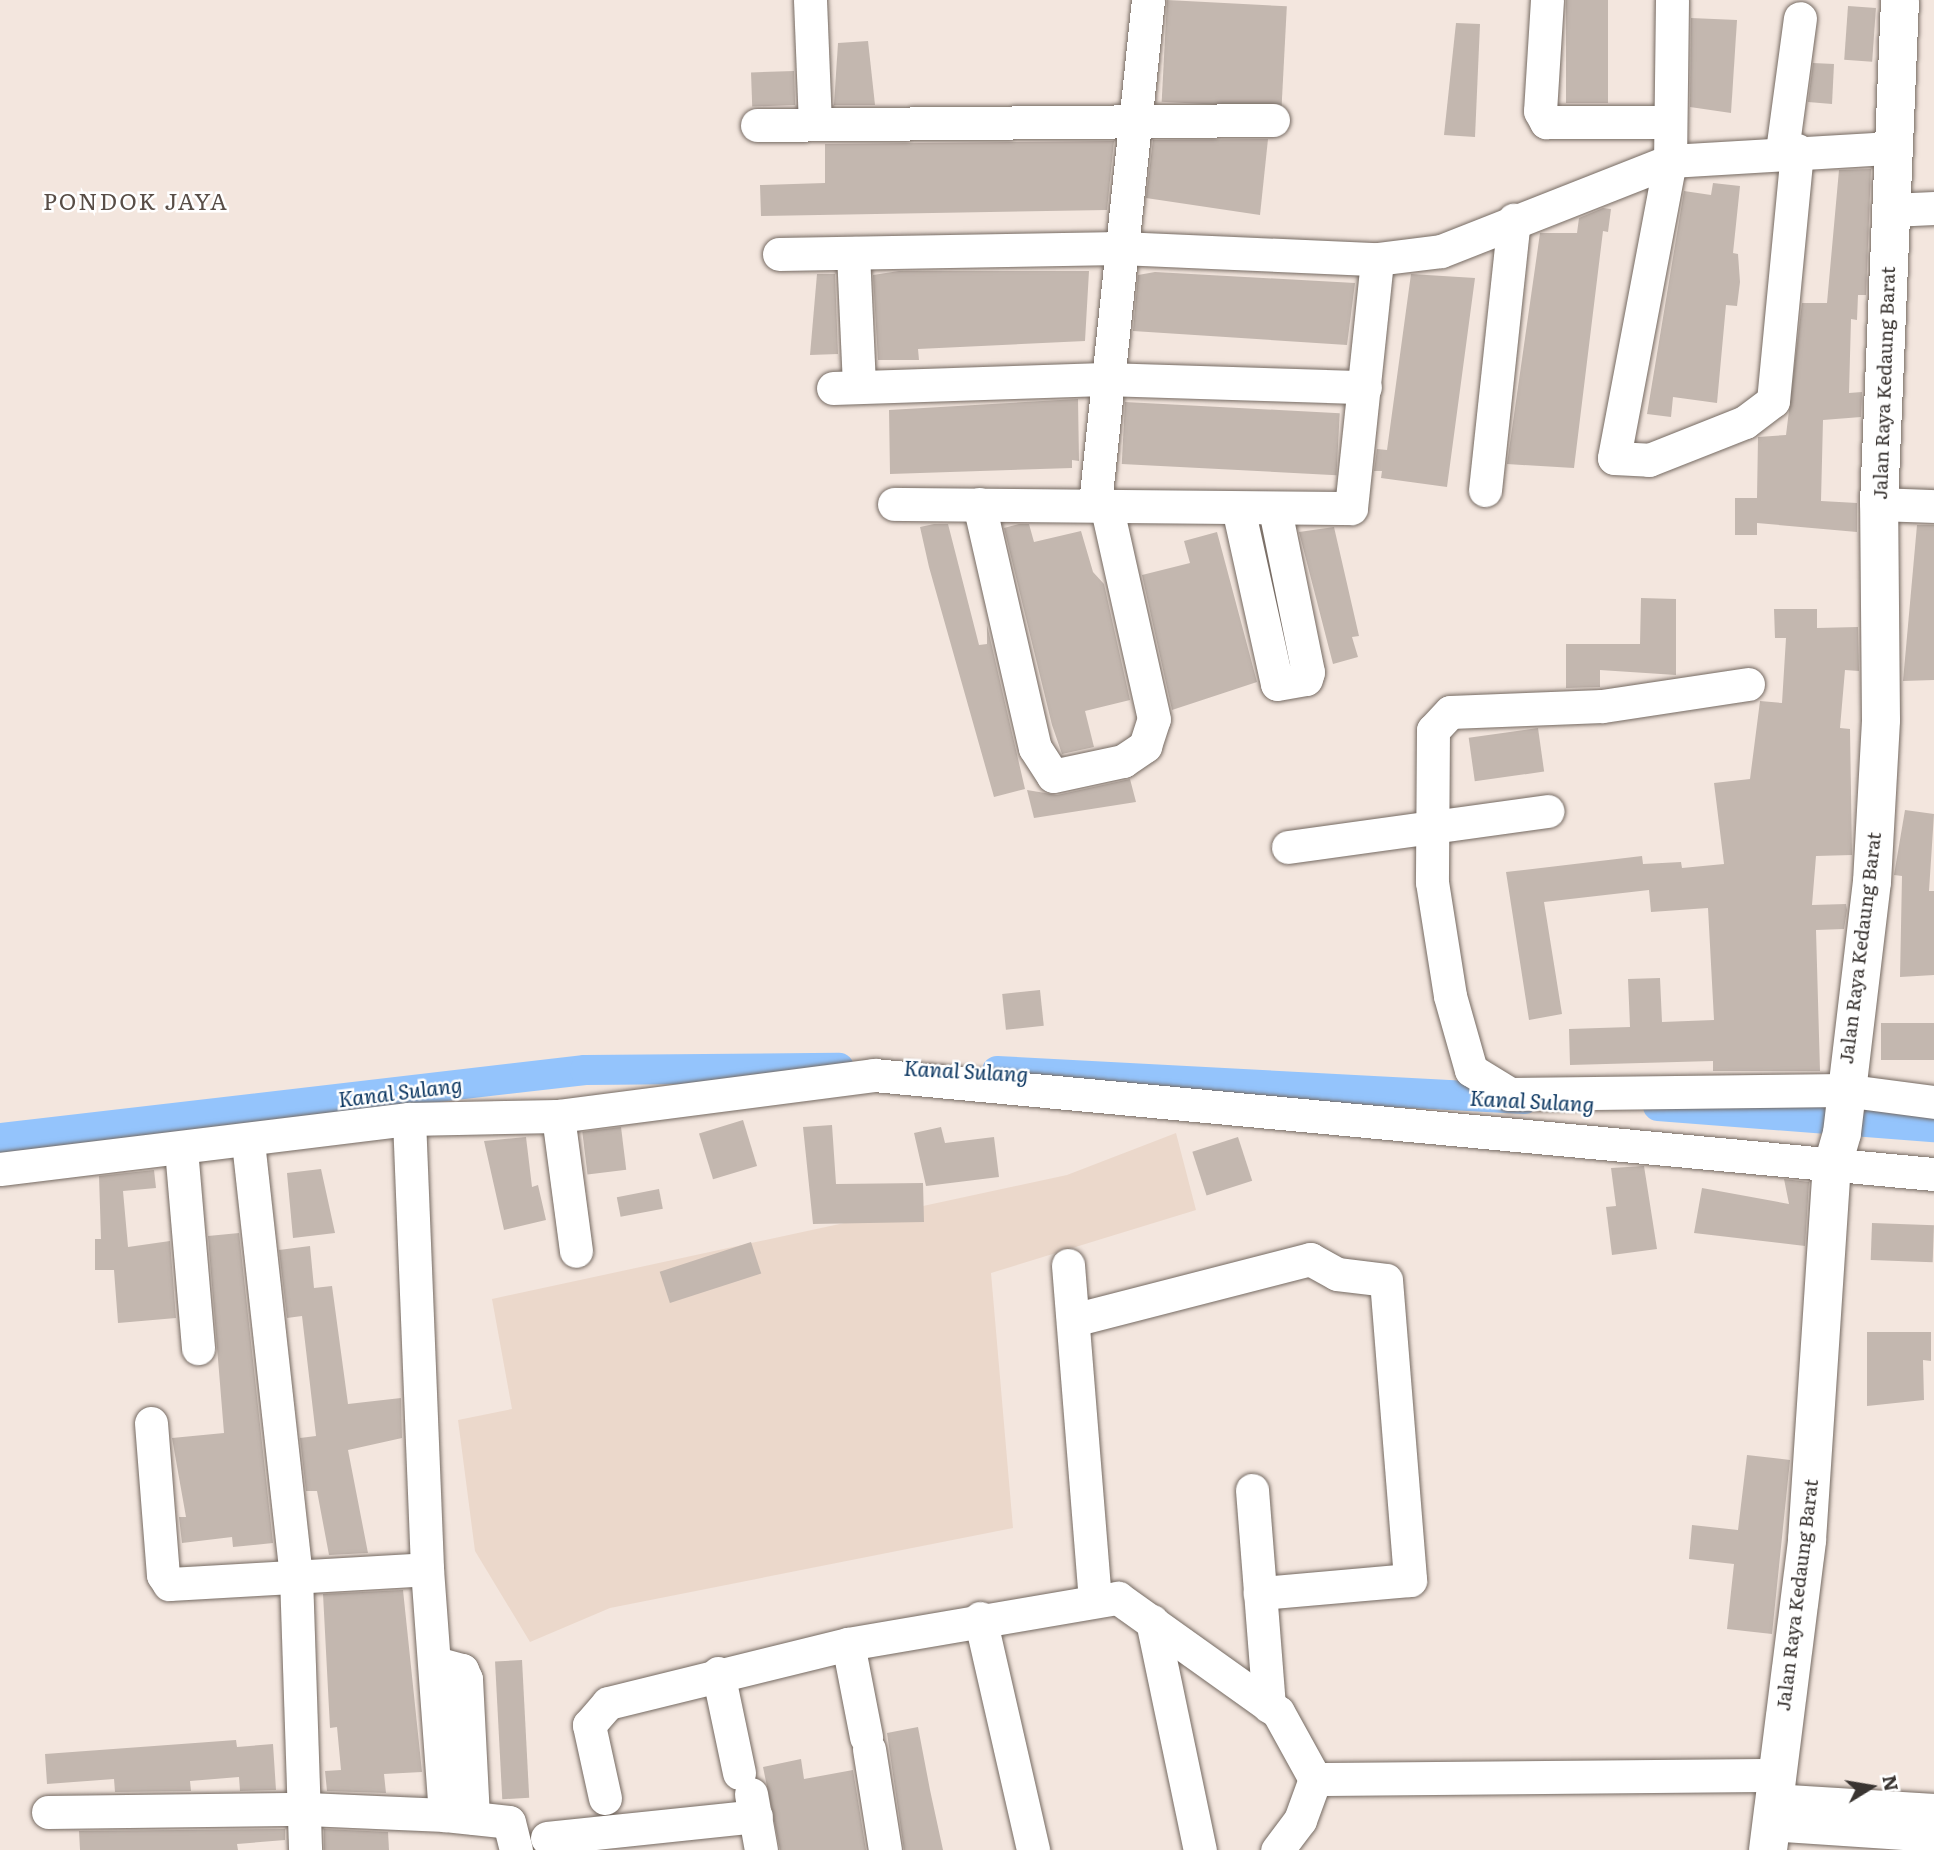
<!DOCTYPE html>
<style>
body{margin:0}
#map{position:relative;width:1934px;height:1850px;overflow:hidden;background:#f3e6de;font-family:Literata,serif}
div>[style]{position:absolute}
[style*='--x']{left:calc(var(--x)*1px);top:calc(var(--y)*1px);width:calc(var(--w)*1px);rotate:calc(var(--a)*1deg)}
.built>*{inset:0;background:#ebd8cb}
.canal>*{height:30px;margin:-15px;padding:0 15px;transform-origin:15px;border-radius:15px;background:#94c4fc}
.building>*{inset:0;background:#c3b7af;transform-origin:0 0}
.roads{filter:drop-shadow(0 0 2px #756a62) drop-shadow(0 0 2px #756a62)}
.street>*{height:33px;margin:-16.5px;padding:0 16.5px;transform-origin:16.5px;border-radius:16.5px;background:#fff}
.secondary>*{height:38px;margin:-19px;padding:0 19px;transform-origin:19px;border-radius:19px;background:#fff}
span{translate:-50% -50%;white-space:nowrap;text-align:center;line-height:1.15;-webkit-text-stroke:5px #fff;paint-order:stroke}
.street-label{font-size:19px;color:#393431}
.water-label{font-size:21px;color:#0a3560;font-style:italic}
.quarter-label{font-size:23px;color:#584d46;letter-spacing:2px}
.north{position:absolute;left:1836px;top:1752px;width:70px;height:70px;-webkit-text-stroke:5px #fff;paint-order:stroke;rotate:79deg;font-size:19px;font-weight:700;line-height:28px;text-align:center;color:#393431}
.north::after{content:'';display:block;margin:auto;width:24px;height:32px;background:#393431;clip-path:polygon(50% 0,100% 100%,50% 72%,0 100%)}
</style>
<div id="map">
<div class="built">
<div style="clip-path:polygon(1176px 1133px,1196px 1210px,991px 1273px,1013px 1528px,610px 1608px,530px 1642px,475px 1551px,458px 1420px,512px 1409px,492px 1299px,1067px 1175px)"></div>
</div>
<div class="canal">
<div style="--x:997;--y:1071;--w:528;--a:3.04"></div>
<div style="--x:1658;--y:1106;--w:277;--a:4.4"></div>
<div style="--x:0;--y:1138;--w:589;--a:-6.63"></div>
<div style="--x:585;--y:1070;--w:254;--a:-0.5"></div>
</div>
<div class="building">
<div style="left:1167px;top:0;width:120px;height:102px;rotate:3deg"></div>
<div style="left:1566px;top:0;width:42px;height:103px"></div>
<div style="left:1848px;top:6px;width:28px;height:54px;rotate:4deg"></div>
<div style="clip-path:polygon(1691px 18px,1737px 20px,1731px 113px,1690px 107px)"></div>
<div style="clip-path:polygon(1456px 23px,1480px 24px,1475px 137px,1444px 135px)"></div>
<div style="clip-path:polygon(868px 41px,875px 105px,834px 105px,838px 43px)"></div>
<div style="clip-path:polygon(1813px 63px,1834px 64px,1832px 104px,1808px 102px)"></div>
<div style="left:794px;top:71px;width:34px;height:43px;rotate:88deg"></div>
<div style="clip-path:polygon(1268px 139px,1260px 215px,1146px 198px,1153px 140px)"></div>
<div style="clip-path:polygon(1114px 141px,1107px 210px,761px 216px,760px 185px,825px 183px,825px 144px)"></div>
<div style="clip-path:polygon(1871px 169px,1866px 295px,1858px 295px,1857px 320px,1851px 319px,1849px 393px,1862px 392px,1861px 417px,1823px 420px,1821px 501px,1857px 503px,1857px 532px,1757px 523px,1757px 535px,1735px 535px,1735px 498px,1757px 498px,1758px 437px,1786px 435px,1802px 303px,1827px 303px,1839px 170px)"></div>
<div style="clip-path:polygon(1713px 183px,1740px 186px,1733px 253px,1738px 254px,1740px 282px,1737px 306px,1726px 305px,1717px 403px,1673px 397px,1671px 417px,1647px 414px,1684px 191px,1711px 195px)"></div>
<div style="clip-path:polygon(1603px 208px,1611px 209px,1608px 232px,1603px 231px,1574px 468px,1507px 464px,1540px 233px,1577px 233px,1579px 218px)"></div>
<div style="clip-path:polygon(899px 271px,1089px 271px,1085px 341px,918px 349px,919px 360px,878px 360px,873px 275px)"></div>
<div style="clip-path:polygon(1155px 272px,1355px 283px,1347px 345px,1133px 331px,1138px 275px)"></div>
<div style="clip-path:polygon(817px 274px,835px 274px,838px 354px,810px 355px)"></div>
<div style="clip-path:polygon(1411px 274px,1475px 278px,1447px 487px,1381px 478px,1382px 471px,1374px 471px,1377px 449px,1387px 450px)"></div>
<div style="clip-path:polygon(1078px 399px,1079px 461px,1072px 460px,1072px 468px,890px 474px,889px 410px)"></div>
<div style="left:1125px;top:402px;width:215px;height:62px;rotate:3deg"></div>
<div style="clip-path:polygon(934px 524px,948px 524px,979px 645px,987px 644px,987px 625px,1025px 789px,994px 797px,929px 567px,920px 527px)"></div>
<div style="clip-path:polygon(1019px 524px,1029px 524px,1034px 542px,1081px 531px,1093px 572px,1104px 584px,1130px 700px,1085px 711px,1094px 747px,1062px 754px,1052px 725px,1004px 528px)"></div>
<div style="clip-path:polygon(1917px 525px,1934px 525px,1934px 680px,1903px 681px)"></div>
<div style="clip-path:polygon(1334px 527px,1359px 636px,1352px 637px,1358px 657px,1333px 664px,1299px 532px)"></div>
<div style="clip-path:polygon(1217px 532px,1257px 682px,1172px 710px,1142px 575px,1190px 563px,1184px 541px)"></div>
<div style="clip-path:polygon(1641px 598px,1676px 599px,1676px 675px,1600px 670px,1600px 687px,1566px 688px,1566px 644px,1640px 644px)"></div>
<div style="clip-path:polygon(1774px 609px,1817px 609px,1817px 628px,1858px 627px,1859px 671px,1845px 670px,1840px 728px,1850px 729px,1852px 855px,1816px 856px,1812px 905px,1846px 904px,1847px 910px,1844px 929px,1816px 930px,1820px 1071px,1713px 1071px,1713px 1061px,1570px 1065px,1569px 1029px,1630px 1027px,1628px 979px,1660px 978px,1662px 1022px,1714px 1020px,1708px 908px,1651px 912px,1649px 890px,1544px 902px,1562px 1014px,1529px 1020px,1506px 872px,1642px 856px,1643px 864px,1681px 862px,1682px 868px,1724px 864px,1714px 783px,1750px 779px,1760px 701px,1782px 703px,1786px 638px,1775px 638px)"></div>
<div style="left:1538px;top:728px;width:44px;height:70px;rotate:82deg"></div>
<div style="clip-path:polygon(1130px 779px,1136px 802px,1034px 818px,1027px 790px,1057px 795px)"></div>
<div style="clip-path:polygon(1905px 810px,1934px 814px,1929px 891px,1934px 891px,1934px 975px,1900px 977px,1902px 876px,1894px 875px)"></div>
<div style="left:1040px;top:990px;width:36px;height:38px;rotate:84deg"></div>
<div style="left:1934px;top:1023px;width:37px;height:53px;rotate:90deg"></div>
<div style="left:743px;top:1120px;width:48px;height:46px;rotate:73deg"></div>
<div style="clip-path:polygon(832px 1125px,836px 1184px,923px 1183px,924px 1222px,813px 1224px,803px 1127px)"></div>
<div style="left:621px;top:1127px;width:43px;height:39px;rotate:83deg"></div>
<div style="clip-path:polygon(941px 1127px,945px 1143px,994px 1137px,999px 1177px,926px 1186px,914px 1133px)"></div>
<div style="clip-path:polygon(526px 1137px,532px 1187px,538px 1185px,546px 1220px,504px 1230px,484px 1141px)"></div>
<div style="left:1238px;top:1137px;width:46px;height:48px;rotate:72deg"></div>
<div style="clip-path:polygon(1644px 1166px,1657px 1249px,1612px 1255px,1606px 1207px,1616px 1206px,1611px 1168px)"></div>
<div style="clip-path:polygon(321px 1169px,335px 1233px,293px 1238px,287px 1173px)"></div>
<div style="clip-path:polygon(154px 1170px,156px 1188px,123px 1191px,128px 1247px,170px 1241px,176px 1318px,118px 1323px,114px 1270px,95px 1270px,95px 1239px,101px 1239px,99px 1176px)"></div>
<div style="clip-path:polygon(1784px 1179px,1809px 1182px,1805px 1246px,1694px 1233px,1702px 1188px,1789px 1204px)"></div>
<div style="left:659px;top:1189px;width:20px;height:43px;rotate:79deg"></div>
<div style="left:1872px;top:1223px;width:62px;height:37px;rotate:2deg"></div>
<div style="clip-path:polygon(239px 1233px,273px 1543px,233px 1547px,232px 1537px,182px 1543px,179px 1517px,186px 1517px,172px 1438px,224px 1433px,208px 1236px)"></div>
<div style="left:751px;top:1242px;width:33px;height:96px;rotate:72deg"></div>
<div style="clip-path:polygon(310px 1246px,314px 1288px,332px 1286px,348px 1404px,401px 1398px,402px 1438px,348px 1450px,368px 1553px,329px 1555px,317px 1491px,306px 1491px,300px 1438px,316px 1436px,302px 1316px,287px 1318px,279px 1250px)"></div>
<div style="clip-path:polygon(1867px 1332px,1931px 1332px,1931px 1361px,1923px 1360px,1924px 1400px,1867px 1406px)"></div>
<div style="clip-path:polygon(1747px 1455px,1790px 1460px,1772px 1634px,1727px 1629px,1734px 1564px,1689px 1559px,1692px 1525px,1738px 1530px)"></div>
<div style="clip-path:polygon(403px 1590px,422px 1772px,384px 1774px,386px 1793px,327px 1791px,325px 1771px,341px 1770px,337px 1727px,330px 1728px,323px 1594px)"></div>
<div style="left:522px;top:1660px;width:138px;height:27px;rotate:87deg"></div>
<div style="clip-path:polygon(918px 1727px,930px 1790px,943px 1850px,904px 1850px,887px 1733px)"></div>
<div style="clip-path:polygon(236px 1740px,237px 1747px,273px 1744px,276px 1790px,240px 1791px,239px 1777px,190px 1781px,191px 1791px,115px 1792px,114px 1779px,47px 1784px,45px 1754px)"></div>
<div style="clip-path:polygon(801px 1759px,804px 1779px,853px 1770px,866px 1850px,780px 1850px,763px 1767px)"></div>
<div style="clip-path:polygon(285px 1829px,285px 1840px,237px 1844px,238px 1850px,80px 1850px,79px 1831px)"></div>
<div style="clip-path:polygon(324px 1829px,388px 1832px,389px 1850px,324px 1850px)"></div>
</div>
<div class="roads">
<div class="street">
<div style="--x:810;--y:0;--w:124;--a:87.7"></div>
<div style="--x:1547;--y:0;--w:111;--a:93.6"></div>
<div style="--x:1540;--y:111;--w:13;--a:61"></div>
<div style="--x:1546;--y:122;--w:121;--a:0"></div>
<div style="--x:1672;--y:0;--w:161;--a:90.7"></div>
<div style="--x:1670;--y:161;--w:302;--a:100.7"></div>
<div style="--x:1614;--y:458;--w:35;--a:3"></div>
<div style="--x:1649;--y:460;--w:103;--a:-21.6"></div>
<div style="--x:1745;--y:422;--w:35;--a:-37"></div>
<div style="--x:1773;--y:401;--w:252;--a:-84.5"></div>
<div style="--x:757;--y:125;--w:516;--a:-0.56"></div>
<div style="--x:1782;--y:151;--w:134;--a:-82.3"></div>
<div style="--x:1891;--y:210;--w:43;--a:-2.7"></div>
<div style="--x:853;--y:253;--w:134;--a:87.4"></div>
<div style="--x:779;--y:254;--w:341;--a:-1"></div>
<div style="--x:1120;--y:248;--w:257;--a:2.5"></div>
<div style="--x:1377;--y:259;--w:64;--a:-7.1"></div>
<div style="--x:1441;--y:251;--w:246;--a:-21.5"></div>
<div style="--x:1670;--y:161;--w:222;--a:-3.4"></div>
<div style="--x:833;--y:388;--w:271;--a:-1.9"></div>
<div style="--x:1104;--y:379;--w:261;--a:1.8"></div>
<div style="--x:1485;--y:490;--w:272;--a:-83.9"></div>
<div style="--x:894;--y:504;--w:457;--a:0.5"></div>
<div style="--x:1351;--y:508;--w:250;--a:-84"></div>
<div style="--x:979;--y:504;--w:250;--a:77.1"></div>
<div style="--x:1035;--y:748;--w:33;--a:57"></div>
<div style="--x:1053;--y:776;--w:72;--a:-12.1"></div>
<div style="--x:1123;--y:761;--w:27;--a:-34"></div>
<div style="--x:1145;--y:746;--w:28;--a:-72"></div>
<div style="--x:1154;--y:719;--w:220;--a:-102.6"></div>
<div style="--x:1095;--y:504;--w:507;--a:-84"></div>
<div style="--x:1879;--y:504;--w:55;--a:2.1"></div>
<div style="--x:1238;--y:508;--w:180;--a:77.5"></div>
<div style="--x:1277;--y:684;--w:29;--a:-10"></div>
<div style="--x:1306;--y:679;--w:7;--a:-74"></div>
<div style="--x:1308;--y:672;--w:165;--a:-101.5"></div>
<div style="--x:1748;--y:684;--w:148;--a:171.4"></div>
<div style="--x:1602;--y:706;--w:152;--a:177.7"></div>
<div style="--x:1450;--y:712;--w:25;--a:133"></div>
<div style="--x:1433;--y:730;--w:152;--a:90.4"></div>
<div style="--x:1432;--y:882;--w:115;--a:81"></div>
<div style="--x:1450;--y:996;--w:77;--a:74.2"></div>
<div style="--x:1471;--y:1070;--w:46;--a:31.6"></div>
<div style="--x:1510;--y:1094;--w:333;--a:-0.7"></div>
<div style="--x:1843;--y:1090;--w:92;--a:7.5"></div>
<div style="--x:1288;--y:847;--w:262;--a:-7.9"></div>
<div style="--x:558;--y:1116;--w:136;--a:82.4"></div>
<div style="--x:409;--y:1119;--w:450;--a:87.7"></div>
<div style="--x:427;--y:1569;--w:247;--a:85.8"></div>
<div style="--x:248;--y:1142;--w:437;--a:83.7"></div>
<div style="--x:296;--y:1576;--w:274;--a:88.1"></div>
<div style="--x:181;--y:1149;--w:200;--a:85.1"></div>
<div style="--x:0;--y:1169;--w:412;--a:-7"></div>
<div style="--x:409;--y:1119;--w:149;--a:-1.2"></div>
<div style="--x:558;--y:1116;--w:319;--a:-7.4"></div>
<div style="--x:874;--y:1075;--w:1065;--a:5.34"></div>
<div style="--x:1068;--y:1265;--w:334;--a:85.4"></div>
<div style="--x:1077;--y:1319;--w:241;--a:-14.4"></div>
<div style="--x:1310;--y:1259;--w:31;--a:29"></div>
<div style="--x:1337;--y:1274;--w:49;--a:7"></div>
<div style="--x:1386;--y:1280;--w:301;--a:85.4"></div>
<div style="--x:1410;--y:1580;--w:151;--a:175"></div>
<div style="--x:151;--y:1423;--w:152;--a:85.5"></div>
<div style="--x:163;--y:1575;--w:11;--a:56"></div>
<div style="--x:169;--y:1584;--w:258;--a:-3.3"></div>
<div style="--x:1252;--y:1490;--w:217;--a:85.5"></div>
<div style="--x:980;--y:1618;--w:238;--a:77.1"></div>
<div style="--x:1152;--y:1621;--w:234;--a:78.2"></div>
<div style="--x:848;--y:1644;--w:95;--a:79"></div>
<div style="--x:439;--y:1664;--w:24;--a:15"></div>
<div style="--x:462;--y:1670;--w:10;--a:66"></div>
<div style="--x:466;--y:1679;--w:139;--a:87.1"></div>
<div style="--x:718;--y:1673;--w:102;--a:78.1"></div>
<div style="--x:869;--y:1749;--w:102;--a:81"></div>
<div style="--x:1315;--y:1779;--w:459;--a:-0.5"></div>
<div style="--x:751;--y:1794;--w:57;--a:79.9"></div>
<div style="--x:605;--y:1798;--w:75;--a:-102.4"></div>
<div style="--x:589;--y:1725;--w:29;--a:-49"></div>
<div style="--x:608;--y:1703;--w:247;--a:-13.8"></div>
<div style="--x:848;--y:1644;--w:274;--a:-9.7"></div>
<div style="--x:1118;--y:1598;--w:196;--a:35.5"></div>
<div style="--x:1278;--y:1712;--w:77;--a:61.1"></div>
<div style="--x:1315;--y:1779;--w:44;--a:110.1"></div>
<div style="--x:1300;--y:1820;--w:38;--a:127"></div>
<div style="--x:1772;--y:1800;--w:162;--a:3.5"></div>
<div style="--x:48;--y:1812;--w:259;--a:-0.7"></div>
<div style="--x:307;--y:1809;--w:138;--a:2.5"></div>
<div style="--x:445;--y:1815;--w:64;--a:6.2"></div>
<div style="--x:509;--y:1822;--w:29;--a:76"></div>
<div style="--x:1769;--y:1824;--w:165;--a:3.8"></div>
<div style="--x:547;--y:1838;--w:210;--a:-6"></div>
</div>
<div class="secondary">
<div style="--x:1768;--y:1850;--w:312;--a:-82.8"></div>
<div style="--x:1807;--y:1540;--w:373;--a:-86.2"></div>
<div style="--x:1832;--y:1168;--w:36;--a:-74"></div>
<div style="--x:1842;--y:1133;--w:253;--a:-83.2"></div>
<div style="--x:1872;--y:882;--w:162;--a:-86.8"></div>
<div style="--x:1881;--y:720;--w:216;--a:-90.5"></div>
<div style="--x:1879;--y:504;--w:504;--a:-87.61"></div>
</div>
</div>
<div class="street-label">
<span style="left:1884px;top:383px;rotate:-88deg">Jalan Raya Kedaung Barat</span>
<span style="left:1860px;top:948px;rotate:-83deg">Jalan Raya Kedaung Barat</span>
<span style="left:1797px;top:1595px;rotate:-83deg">Jalan Raya Kedaung Barat</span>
</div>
<div class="water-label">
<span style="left:966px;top:1070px;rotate:3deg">Kanal Sulang</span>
<span style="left:400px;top:1091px;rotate:-7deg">Kanal Sulang</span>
<span style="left:1532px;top:1100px;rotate:3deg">Kanal Sulang</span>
</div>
<div class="quarter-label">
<span style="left:136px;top:200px">PONDOK JAYA</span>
</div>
<div class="north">N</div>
</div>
